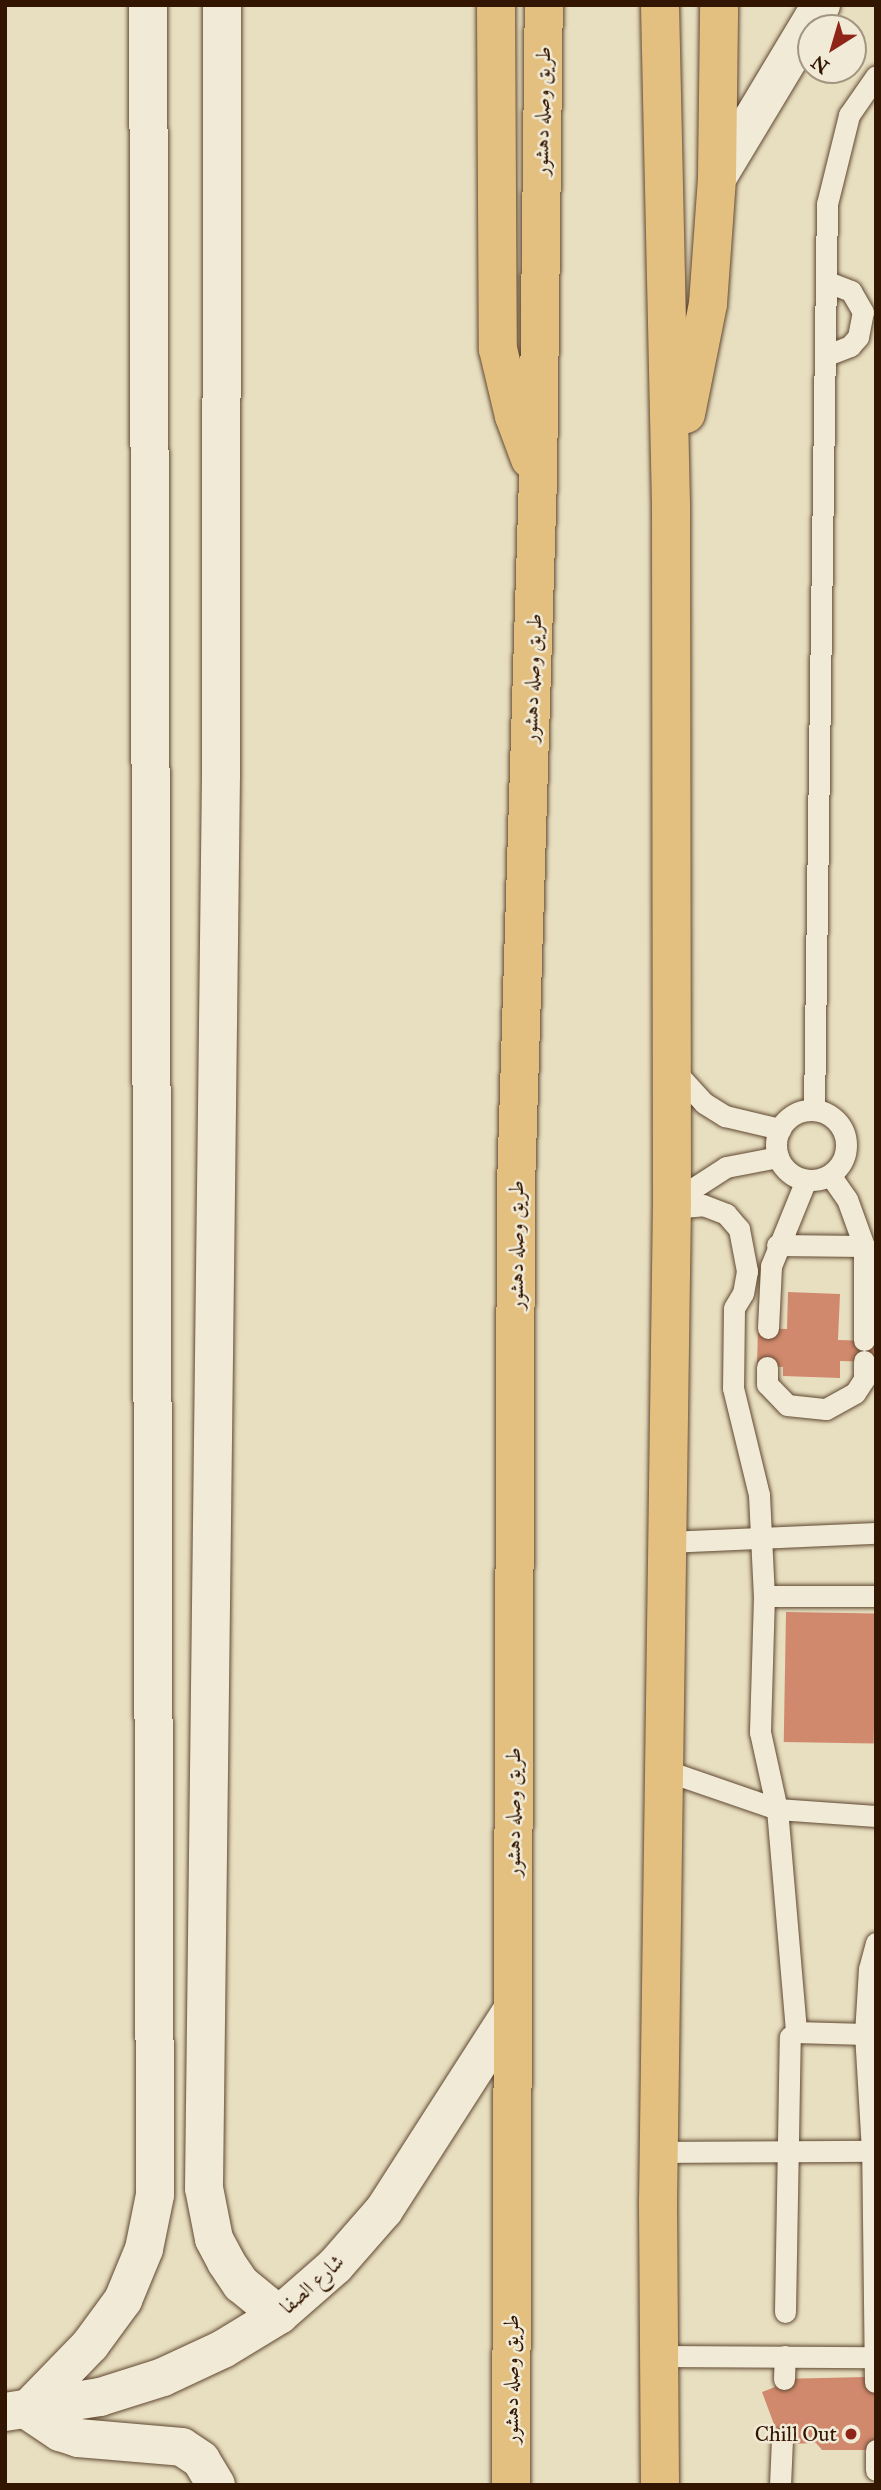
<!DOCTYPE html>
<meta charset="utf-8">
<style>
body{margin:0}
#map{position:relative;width:881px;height:2490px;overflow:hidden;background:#e8dfc0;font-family:"IM FELL Great Primer",Amiri,serif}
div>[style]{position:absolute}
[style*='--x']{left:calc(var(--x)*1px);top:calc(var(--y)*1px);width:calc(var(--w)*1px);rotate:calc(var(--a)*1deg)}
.building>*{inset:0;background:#d1896d;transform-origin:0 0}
.roads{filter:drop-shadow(0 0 2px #604831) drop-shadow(0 0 2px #604831)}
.service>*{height:21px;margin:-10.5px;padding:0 10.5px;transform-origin:10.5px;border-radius:10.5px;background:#f0ead6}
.service>.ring{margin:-10.5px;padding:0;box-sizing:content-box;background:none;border:21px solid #f0ead6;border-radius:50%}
.minor>*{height:38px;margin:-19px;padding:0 19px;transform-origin:19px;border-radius:19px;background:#f0ead6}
.tertiary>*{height:38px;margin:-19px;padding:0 19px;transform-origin:19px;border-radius:19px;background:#f0ead6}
.secondary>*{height:38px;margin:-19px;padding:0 19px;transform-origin:19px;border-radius:19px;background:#f0ead6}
.primary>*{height:38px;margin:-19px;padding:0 19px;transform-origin:19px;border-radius:19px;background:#e4c080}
.dots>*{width:19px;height:19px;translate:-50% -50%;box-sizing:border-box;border:4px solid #f0ead6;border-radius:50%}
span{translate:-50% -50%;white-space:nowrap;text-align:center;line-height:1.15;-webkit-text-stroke:5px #f0ead6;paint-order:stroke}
.street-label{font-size:21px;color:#331601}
.poi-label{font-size:21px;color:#331601}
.right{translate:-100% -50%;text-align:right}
.frame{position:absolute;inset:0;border:7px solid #331601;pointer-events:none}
.north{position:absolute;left:797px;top:14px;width:70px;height:70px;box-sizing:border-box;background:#f0ead6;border:2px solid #a49581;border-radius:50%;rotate:217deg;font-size:19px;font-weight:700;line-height:28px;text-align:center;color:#331601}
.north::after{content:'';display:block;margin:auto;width:24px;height:32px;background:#8f2418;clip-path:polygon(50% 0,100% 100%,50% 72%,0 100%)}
</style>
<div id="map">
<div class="building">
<div style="clip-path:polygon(788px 1292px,840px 1294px,838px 1340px,876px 1341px,876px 1362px,840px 1361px,840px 1378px,783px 1376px,783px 1367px,757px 1366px,758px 1328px,787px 1329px)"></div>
<div style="left:786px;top:1612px;width:90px;height:130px;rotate:1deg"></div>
<div style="clip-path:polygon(865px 2377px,876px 2383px,876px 2450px,822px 2450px,816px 2443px,788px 2444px,778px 2435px,762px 2392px,775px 2387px,779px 2379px)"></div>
</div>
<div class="roads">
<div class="service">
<div style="--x:827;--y:355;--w:25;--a:-21"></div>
<div style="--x:850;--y:346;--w:12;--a:-48"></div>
<div style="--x:858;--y:337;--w:25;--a:-79"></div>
<div style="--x:863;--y:312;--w:24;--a:-120"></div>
<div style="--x:851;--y:291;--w:25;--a:-159"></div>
<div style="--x:673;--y:1069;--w:46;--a:47.6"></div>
<div style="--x:704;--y:1103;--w:25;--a:32"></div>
<div style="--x:725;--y:1116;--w:57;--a:13.3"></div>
<div style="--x:814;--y:1110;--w:906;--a:-89.18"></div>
<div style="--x:827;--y:204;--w:92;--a:-76.1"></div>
<div style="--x:849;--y:115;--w:47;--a:-55.3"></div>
<div class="ring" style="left:776px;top:1110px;width:49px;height:49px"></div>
<div style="--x:830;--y:1175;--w:29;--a:55"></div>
<div style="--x:847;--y:1199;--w:50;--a:70.1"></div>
<div style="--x:864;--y:1246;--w:94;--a:90"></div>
<div style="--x:672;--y:1202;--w:64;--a:-32.9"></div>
<div style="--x:726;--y:1167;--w:53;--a:-10.9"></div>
<div style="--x:671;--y:1208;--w:32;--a:-5"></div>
<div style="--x:703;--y:1205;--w:25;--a:21"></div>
<div style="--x:726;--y:1214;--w:20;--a:49"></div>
<div style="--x:739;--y:1229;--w:43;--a:79.2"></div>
<div style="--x:747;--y:1271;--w:22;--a:100"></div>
<div style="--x:743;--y:1293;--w:17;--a:121"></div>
<div style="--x:734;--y:1308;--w:80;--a:90.7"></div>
<div style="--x:733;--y:1388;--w:110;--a:76.3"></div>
<div style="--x:759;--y:1495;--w:101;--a:87.2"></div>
<div style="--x:764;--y:1596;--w:136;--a:91.7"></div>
<div style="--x:760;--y:1732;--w:79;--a:77.6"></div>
<div style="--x:777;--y:1809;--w:224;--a:85.1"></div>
<div style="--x:777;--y:1245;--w:87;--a:0.7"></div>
<div style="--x:768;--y:1328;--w:62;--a:-87.2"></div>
<div style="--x:771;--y:1266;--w:93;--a:-67.9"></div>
<div style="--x:767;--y:1367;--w:17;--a:90"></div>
<div style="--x:767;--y:1384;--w:29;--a:46"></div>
<div style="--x:787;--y:1405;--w:39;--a:6"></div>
<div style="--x:826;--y:1409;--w:33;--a:-29"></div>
<div style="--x:855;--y:1393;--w:17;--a:-57"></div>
<div style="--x:864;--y:1379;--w:18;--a:-90"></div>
<div style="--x:667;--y:1542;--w:209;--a:-2.5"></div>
<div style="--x:764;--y:1596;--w:112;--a:0"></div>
<div style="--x:664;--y:1770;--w:120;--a:19"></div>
<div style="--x:777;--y:1809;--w:99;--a:4"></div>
<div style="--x:659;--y:2152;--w:213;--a:-0.3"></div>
<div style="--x:785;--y:2312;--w:275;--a:-89"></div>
<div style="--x:790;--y:2037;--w:8;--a:-40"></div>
<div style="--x:796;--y:2032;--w:69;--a:1.7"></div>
<div style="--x:661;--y:2356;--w:215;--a:0.3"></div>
<div style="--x:784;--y:2379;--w:23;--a:-88"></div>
<div style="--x:875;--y:2382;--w:231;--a:-90.7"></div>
<div style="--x:872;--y:2151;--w:117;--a:-93.4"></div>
<div style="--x:865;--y:2034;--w:65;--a:-86.5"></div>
<div style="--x:869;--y:1969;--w:27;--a:-75"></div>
<div style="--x:876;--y:2450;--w:20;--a:90"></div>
<div style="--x:780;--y:2485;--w:46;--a:-87.5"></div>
</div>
<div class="minor">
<div style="--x:222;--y:5;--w:770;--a:90.07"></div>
<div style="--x:221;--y:775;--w:1413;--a:90.69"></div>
<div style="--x:204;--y:2188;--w:52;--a:78.9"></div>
<div style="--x:214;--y:2239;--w:26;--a:62"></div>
<div style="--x:226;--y:2262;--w:27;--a:56"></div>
<div style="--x:241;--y:2284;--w:49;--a:39.2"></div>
<div style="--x:27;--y:2410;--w:91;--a:-45.9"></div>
<div style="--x:90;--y:2345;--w:56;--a:-53.7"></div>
<div style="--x:123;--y:2300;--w:55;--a:-67.6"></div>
<div style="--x:144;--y:2249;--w:55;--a:-78.5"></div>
<div style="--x:155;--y:2195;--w:2190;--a:-90.18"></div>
</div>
<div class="tertiary">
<div style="--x:27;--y:2410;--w:40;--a:34"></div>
<div style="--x:60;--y:2432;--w:19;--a:18"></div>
<div style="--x:78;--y:2438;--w:104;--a:4.9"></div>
<div style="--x:182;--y:2447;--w:23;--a:34"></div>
<div style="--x:201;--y:2460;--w:29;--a:59"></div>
<div style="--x:5;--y:2412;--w:96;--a:-9"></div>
<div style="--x:100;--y:2397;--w:66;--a:-17.6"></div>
<div style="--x:163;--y:2377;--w:66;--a:-25"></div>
<div style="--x:223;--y:2349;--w:66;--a:-31.3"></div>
<div style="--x:279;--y:2315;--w:74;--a:-41.2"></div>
<div style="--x:335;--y:2266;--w:74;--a:-48.8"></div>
<div style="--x:384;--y:2210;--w:235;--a:-57.3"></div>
</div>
<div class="secondary">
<div style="--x:717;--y:178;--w:202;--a:-59"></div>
</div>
<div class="primary">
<div style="--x:496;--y:5;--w:344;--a:89.7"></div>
<div style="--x:498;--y:349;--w:69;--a:76.6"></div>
<div style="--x:514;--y:416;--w:46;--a:69.6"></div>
<div style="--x:660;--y:5;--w:501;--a:88.74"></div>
<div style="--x:671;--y:506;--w:696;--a:89.92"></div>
<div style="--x:672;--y:1202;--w:999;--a:90.8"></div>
<div style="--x:658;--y:2201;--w:284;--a:89.6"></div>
<div style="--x:686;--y:414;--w:112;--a:-78.7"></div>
<div style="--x:708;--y:304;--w:126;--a:-85.9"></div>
<div style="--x:717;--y:178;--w:173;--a:-89.3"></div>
<div style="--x:511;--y:2485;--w:1299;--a:-89.78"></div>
<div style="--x:516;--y:1186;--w:706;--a:-88.22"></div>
<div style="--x:538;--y:480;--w:475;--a:-89.3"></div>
</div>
</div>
<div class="dots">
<div style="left:851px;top:2434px;background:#8f2418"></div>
</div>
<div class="street-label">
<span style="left:542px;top:111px;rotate:-89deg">طريق وصله دهشور</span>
<span style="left:532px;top:678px;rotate:-88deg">طريق وصله دهشور</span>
<span style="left:516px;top:1245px;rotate:-90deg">طريق وصله دهشور</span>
<span style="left:513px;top:1812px;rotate:-90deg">طريق وصله دهشور</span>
<span style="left:312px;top:2284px;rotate:-42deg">شارع الصفا</span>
<span style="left:511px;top:2379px;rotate:-90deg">طريق وصله دهشور</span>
</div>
<div class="poi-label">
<span class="right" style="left:837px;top:2434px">Chill Out</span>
</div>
<div class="frame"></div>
<div class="north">N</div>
</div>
